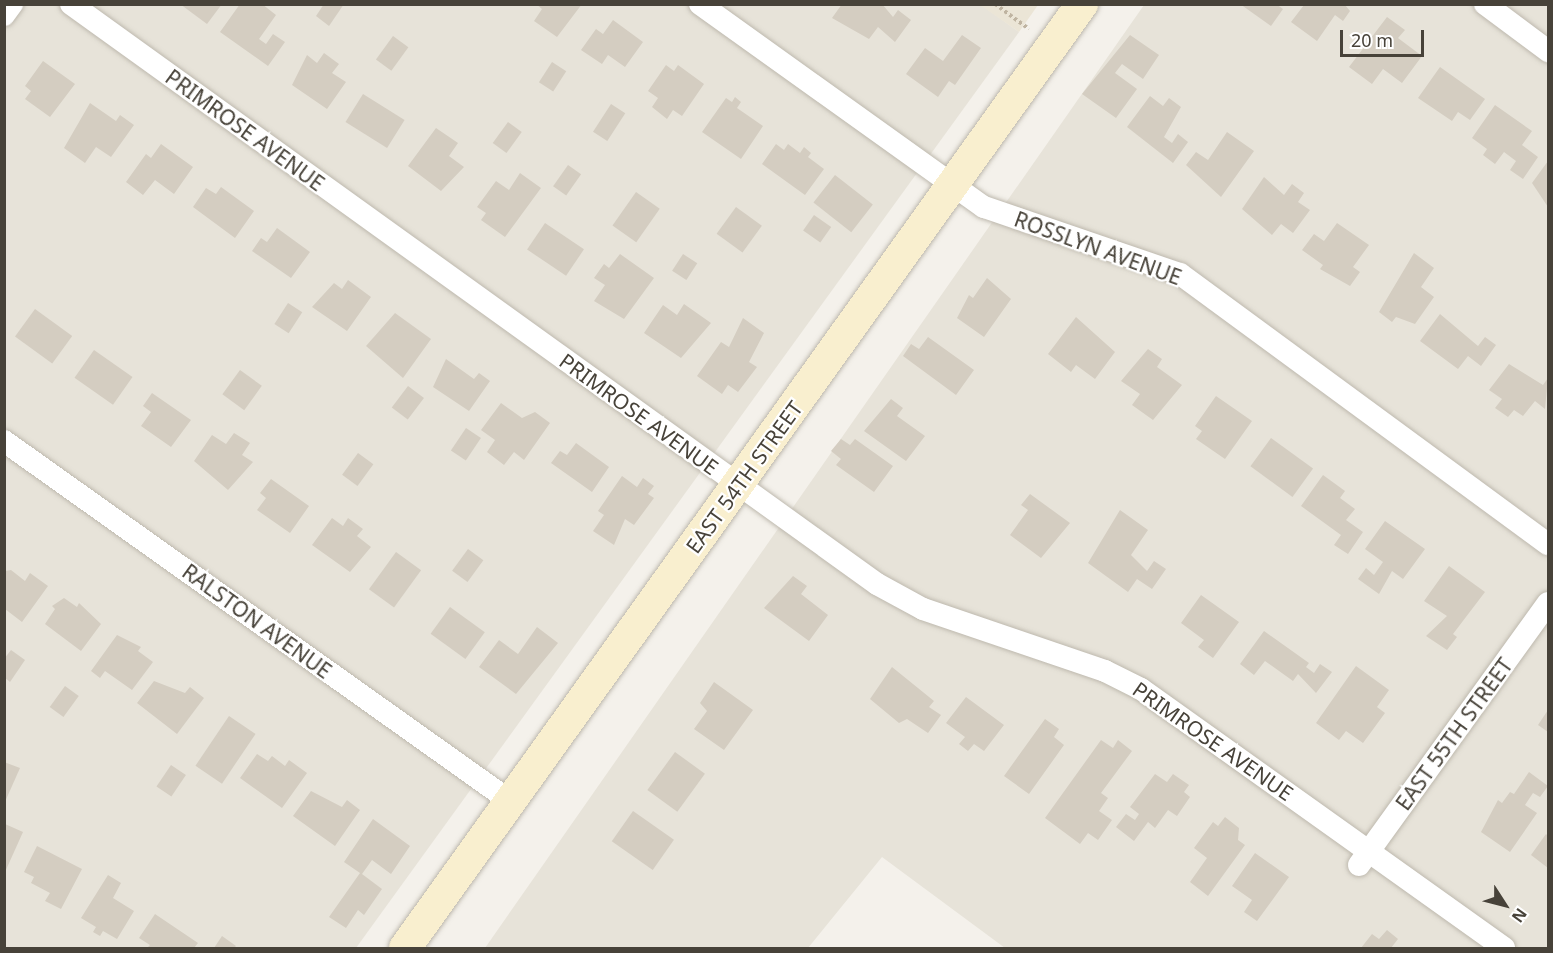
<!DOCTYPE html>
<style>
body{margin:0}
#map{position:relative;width:1553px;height:953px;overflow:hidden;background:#f4f1eb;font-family:"Noto Sans",sans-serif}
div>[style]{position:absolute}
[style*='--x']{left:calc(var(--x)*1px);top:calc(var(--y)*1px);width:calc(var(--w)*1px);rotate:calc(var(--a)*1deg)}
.residential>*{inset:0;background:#e7e3d9}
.education>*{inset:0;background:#ebe5d6}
.building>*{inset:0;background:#d4cdc1;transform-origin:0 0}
.path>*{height:4px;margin-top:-2px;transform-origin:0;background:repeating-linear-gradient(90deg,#bfb4a1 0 3px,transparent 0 6px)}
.roads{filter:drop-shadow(0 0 2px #beb9ae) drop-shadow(0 0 2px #beb9ae)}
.street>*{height:22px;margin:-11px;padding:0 11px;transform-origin:11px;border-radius:11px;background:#fff}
.secondary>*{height:32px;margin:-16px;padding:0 16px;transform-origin:16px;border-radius:16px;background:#f9efcf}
span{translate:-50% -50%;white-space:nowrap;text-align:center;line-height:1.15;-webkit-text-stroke:4.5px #fff;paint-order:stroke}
.street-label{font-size:21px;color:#474239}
.frame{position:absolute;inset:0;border:6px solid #474239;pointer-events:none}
.north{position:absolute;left:1475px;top:875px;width:60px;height:60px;-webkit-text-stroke:4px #fff;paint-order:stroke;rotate:126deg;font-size:16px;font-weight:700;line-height:24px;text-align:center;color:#474239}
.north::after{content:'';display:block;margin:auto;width:21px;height:27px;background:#474239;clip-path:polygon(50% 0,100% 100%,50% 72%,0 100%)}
.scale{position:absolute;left:1340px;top:30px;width:84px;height:27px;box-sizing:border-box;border:3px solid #474239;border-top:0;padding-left:8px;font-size:18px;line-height:21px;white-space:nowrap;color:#474239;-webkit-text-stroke:4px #fff;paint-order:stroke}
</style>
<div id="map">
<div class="residential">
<div style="clip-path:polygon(980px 4px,1019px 32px,356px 948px,5px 948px,5px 5px)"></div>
<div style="clip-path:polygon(1144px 5px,1548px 5px,1548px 948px,1005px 948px,882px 857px,808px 948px,485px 948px)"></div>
</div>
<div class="education">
<div style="clip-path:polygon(980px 5px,1038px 4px,1038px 5px,1019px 32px)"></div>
</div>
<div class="building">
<div style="clip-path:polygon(180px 4px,222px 4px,207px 24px)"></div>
<div style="clip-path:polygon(240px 4px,262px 4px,276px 15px,259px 39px,266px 44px,273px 34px,285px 42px,268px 66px,220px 32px)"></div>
<div style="clip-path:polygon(324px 4px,344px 4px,329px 26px,316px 16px)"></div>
<div style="clip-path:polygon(536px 4px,582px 4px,557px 37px,534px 21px,542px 9px)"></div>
<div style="clip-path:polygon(842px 4px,882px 4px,893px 17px,898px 10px,911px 20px,895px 42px,878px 27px,869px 39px,832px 18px)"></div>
<div style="clip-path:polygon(1240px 4px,1276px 4px,1283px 9px,1271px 26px)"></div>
<div style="clip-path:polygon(1304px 5px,1345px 5px,1350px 11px,1343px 21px,1335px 15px,1317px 41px,1291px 22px)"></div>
<div style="clip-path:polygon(1387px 17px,1405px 30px,1398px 38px,1422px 56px,1402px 83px,1383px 69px,1372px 84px,1349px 67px)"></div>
<div style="clip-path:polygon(613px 20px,643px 42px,625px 67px,608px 55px,602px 64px,581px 50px,596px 29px,603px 34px)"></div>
<div style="clip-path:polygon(962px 35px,981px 48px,955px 85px,949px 81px,938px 97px,906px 74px,925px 48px,943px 61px)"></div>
<div style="clip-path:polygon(1130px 35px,1159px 55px,1143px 79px,1122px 64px,1115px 73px,1137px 89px,1116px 118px,1082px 94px)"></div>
<div style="left:393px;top:36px;width:19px;height:29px;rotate:36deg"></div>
<div style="clip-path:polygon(324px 53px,339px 64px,332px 73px,346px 82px,327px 109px,292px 85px,307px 55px,317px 63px)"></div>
<div style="clip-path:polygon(43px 61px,75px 84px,50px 117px,25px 99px,31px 91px,25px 86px)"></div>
<div style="left:552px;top:62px;width:17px;height:24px;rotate:33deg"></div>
<div style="clip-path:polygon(666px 65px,674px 71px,678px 65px,704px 84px,682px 116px,673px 110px,667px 119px,652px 107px,658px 98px,648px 91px)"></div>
<div style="clip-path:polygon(1440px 67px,1485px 99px,1470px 120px,1458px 112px,1452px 121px,1418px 98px)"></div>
<div style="left:363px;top:94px;width:49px;height:33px;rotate:32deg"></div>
<div style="clip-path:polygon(1150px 96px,1163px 106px,1169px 98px,1181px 107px,1164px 137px,1172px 143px,1178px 134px,1188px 142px,1173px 163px,1127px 127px)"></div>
<div style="clip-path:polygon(735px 97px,741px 102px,737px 108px,763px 126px,741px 159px,702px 132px,726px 98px,732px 102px)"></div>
<div style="clip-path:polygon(90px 103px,116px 121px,120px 115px,134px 125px,111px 157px,96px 147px,85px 163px,64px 148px)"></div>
<div style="left:611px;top:104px;width:17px;height:33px;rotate:33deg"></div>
<div style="clip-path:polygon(1495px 105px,1532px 131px,1522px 145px,1538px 157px,1523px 179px,1510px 170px,1516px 161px,1504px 152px,1495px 164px,1483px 155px,1487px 149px,1472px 138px)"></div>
<div style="left:508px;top:122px;width:17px;height:26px;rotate:36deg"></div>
<div style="clip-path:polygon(436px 128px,458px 143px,449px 156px,464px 167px,441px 191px,408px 166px)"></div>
<div style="clip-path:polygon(1227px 132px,1254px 151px,1221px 197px,1186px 165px,1196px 152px,1208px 160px)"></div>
<div style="clip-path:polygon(161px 144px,193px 167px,174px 194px,155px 180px,143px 195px,126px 182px,146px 154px,151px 158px)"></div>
<div style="clip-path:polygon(776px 144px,784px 150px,788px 144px,800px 153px,804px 147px,811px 153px,808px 157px,824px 169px,805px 195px,762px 164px)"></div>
<div style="clip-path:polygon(1548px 161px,1548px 207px,1532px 183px)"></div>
<div style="left:568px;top:165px;width:16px;height:26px;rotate:35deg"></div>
<div style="clip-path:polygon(520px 173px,541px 188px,505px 237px,481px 220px,486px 213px,477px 207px,496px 181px,509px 190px)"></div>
<div style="left:835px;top:175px;width:48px;height:35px;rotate:38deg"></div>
<div style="clip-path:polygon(1264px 177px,1284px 195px,1292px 184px,1304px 193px,1298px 202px,1310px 210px,1293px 233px,1281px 224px,1272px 235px,1242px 209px)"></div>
<div style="clip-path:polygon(221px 187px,254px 211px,235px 238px,193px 207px,206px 188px,216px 194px)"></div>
<div style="left:636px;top:192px;width:29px;height:41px;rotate:35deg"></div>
<div style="left:736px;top:207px;width:32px;height:33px;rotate:36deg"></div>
<div style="left:814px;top:215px;width:21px;height:19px;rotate:35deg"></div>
<div style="left:545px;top:223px;width:47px;height:32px;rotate:34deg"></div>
<div style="clip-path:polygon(1337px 223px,1369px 245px,1353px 267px,1360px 272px,1350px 286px,1320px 269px,1323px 265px,1302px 250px,1314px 234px,1324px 241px)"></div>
<div style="clip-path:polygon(277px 228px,310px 252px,291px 278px,252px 251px,261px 238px,267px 242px)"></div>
<div style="clip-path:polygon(1414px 253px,1434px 268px,1421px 287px,1434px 297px,1415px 324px,1396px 317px,1392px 322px,1379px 312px)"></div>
<div style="clip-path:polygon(620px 254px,654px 278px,624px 319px,594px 301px,605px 285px,594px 278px,604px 264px,609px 268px)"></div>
<div style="left:683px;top:254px;width:17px;height:20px;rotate:33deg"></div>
<div style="clip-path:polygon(987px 278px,1011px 299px,984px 337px,957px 318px,969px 295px,973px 298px)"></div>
<div style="clip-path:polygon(348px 280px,371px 297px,347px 331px,312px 307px,334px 283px,342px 289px)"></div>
<div style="left:288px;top:303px;width:17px;height:25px;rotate:33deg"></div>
<div style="clip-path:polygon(684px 304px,711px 323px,681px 358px,644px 333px,663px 305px,677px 315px)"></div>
<div style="left:35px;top:309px;width:46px;height:34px;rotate:36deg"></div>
<div style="clip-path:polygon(395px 313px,431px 339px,403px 378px,366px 346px)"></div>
<div style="clip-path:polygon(1440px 314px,1478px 346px,1485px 337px,1496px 345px,1481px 366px,1468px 356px,1458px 369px,1420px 341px)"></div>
<div style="clip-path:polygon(1076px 317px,1115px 352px,1095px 379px,1076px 365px,1071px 372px,1048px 354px)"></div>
<div style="clip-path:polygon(743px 318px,764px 333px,749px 362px,757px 367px,738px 392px,728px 385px,722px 394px,697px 376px,721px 342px,729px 347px)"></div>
<div style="clip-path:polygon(928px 337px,974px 370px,956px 395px,903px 356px,911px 344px,919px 349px)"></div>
<div style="clip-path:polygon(1148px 349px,1162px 359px,1157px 367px,1182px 385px,1153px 420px,1132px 405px,1140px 394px,1121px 381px)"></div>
<div style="left:94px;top:350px;width:47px;height:34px;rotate:35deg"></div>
<div style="clip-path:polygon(446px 359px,474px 379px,479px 373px,490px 381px,469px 411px,433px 387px)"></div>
<div style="clip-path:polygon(1509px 364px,1543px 385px,1548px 378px,1545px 409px,1535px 401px,1523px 416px,1514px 410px,1508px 417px,1495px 408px,1502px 399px,1489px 390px)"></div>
<div style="left:240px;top:370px;width:27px;height:30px;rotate:36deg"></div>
<div style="left:408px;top:386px;width:20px;height:27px;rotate:37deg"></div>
<div style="clip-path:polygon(152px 393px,191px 420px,171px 447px,141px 426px,151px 412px,143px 406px)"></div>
<div style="clip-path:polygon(1216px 396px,1252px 421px,1225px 459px,1196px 439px,1202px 431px,1195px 426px)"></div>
<div style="clip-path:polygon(891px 399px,903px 408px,897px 416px,925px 436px,906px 461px,864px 431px)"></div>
<div style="clip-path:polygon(501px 403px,522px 418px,535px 412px,550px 423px,524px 460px,514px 452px,504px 465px,487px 452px,495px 440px,481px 430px)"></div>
<div style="left:466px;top:428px;width:18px;height:27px;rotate:34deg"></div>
<div style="clip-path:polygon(234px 433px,250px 443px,242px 455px,253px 462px,228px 490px,194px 461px,212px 435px,226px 444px)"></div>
<div style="left:1271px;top:438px;width:52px;height:35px;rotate:36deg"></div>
<div style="clip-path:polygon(841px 439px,850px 445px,855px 439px,893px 466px,874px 492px,836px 465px,841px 459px,831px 451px)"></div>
<div style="clip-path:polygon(576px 443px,609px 467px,592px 492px,551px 463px,560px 451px,567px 455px)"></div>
<div style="left:358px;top:453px;width:19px;height:27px;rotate:36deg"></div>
<div style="clip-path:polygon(1323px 475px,1345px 491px,1340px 498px,1355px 509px,1346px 520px,1363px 532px,1348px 554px,1334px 545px,1341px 535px,1301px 506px)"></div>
<div style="clip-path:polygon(622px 476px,637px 487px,643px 478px,654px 486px,648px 494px,654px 498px,634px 525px,625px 519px,614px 545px,593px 531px,604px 515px,598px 511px)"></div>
<div style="clip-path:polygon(271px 479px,309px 506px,290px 533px,257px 510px,266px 498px,260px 493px)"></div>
<div style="clip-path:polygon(1030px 494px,1070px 523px,1041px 558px,1010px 535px,1028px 510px,1021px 505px)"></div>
<div style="clip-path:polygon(1120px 510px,1148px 530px,1131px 555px,1147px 571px,1154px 561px,1166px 569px,1152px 589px,1137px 579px,1128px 592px,1088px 563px)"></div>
<div style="clip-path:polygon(332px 518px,343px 526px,348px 518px,363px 529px,357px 536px,371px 547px,350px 572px,312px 545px)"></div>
<div style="clip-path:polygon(1385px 521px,1425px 549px,1403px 579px,1392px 571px,1379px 594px,1358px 579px,1366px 568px,1374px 575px,1383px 562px,1365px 549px)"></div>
<div style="left:468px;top:549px;width:19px;height:27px;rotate:36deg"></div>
<div style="left:396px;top:552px;width:31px;height:46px;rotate:36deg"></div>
<div style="clip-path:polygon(1449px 566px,1485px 592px,1453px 634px,1457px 637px,1447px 650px,1426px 636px,1447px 616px,1424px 601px)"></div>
<div style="clip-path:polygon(11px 570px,25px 581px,30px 573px,48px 586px,22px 622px,5px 609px,5px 571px)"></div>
<div style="clip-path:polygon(793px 576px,807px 586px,801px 594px,828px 615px,809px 641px,764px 608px)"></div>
<div style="clip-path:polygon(1201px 595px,1239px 622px,1213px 658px,1198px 647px,1204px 640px,1181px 623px)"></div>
<div style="clip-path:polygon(64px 598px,77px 607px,79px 603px,101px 624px,81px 651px,45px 624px,55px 609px,52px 606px)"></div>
<div style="left:450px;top:607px;width:43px;height:33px;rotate:36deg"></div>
<div style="clip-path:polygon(537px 627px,558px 643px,516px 694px,479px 667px,499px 640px,518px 654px)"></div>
<div style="clip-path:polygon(1264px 631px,1309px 663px,1306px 667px,1314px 673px,1320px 664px,1332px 672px,1316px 693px,1298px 674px,1293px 681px,1265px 661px,1254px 675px,1240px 664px)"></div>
<div style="clip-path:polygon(117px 635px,141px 647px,138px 651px,153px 662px,132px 690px,105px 671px,100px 678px,91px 671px)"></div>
<div style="clip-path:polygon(11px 650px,25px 660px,10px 682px,4px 677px,4px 659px)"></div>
<div style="clip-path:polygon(1356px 666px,1389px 690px,1377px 707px,1385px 713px,1363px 743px,1346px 731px,1339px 740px,1316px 723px)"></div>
<div style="clip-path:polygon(892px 667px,934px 701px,929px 707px,941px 715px,928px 733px,907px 719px,899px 723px,870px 699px)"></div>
<div style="clip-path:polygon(154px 681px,185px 693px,190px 687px,204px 698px,177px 734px,137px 703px)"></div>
<div style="clip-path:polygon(714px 682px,753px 710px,724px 750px,694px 729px,707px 711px,700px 703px)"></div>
<div style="left:65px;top:686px;width:17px;height:26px;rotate:36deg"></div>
<div style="clip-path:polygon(966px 697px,1004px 725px,984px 751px,974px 744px,968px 751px,959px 744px,965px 737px,946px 723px)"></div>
<div style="clip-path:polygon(1548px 710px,1548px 732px,1538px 725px)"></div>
<div style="left:229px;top:716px;width:32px;height:60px;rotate:34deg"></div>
<div style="clip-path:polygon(1045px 719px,1059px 729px,1054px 737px,1064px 745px,1029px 794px,1004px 776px)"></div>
<div style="clip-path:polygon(1101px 740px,1113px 748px,1118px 740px,1132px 751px,1101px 793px,1108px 798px,1099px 811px,1112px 820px,1098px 840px,1088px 833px,1080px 844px,1045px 818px)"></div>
<div style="left:675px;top:752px;width:37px;height:47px;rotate:36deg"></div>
<div style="clip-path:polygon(257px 754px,268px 761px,272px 756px,285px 766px,289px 760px,307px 773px,282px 808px,240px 778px)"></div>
<div style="clip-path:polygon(4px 762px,20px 768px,4px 804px)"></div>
<div style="left:171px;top:765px;width:18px;height:26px;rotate:34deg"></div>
<div style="clip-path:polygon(1529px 772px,1548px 786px,1540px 797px,1533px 793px,1525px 805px,1537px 813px,1510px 852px,1481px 832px,1498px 800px,1502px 803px,1510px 792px,1514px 794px)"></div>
<div style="clip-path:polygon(1155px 774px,1167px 782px,1173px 774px,1189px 785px,1184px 792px,1190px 797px,1177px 816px,1168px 810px,1155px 828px,1148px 822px,1134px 841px,1116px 827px,1126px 814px,1135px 820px,1139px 814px,1130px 807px)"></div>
<div style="clip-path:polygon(311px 791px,342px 807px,347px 800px,360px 810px,335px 846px,293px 816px)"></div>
<div style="left:633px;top:811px;width:50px;height:37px;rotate:35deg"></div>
<div style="clip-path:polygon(1225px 817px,1239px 828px,1238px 840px,1245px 845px,1208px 896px,1190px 882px,1207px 858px,1194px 848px,1213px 822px,1218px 826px)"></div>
<div style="clip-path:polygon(373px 819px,410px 846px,391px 874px,372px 860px,362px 874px,382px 889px,364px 915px,358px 910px,346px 928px,329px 917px,360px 873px,344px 862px)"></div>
<div style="clip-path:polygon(5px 824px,23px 832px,5px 872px)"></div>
<div style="clip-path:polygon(1546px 834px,1548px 836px,1548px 868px,1531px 855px)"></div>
<div style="clip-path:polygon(37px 846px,82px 869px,61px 909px,45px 901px,50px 893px,31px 883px,34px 877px,24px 872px)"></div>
<div style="clip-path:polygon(1255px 853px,1289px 877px,1257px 921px,1244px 912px,1252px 900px,1232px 886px)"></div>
<div style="clip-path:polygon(108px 875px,121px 883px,113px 898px,134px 911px,117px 939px,103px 931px,100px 936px,93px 932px,96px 927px,81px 918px)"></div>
<div style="clip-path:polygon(155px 914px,198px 943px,194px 948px,147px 948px,150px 945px,139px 938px)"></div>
<div style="clip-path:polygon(1387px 930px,1398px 939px,1391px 948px,1361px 948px,1372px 934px,1379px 939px)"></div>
<div style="clip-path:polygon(222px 936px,236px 946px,234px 948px,214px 948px)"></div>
</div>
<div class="path">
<div style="--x:995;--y:4;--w:42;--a:36.3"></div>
</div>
<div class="roads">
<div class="street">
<div style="--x:71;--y:4;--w:993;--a:35.74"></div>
<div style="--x:877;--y:584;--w:52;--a:28.5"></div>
<div style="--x:923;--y:609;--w:192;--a:18.8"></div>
<div style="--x:1105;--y:671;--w:40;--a:26.6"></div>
<div style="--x:1141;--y:689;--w:446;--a:35.5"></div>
<div style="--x:700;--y:4;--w:349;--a:35.6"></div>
<div style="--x:984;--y:207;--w:207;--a:18.9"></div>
<div style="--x:1180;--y:274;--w:456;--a:36.3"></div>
<div style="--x:1485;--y:4;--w:79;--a:36.7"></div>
<div style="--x:4;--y:15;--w:14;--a:-54"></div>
<div style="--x:4;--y:441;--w:621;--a:35.43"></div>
<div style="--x:1359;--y:865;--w:323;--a:-54.2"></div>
</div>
<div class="secondary">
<div style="--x:405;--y:948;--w:1162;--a:-54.35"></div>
</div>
</div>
<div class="street-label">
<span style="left:245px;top:130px;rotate:36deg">PRIMROSE AVENUE</span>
<span style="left:1098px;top:248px;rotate:20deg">ROSSLYN AVENUE</span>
<span style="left:639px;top:414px;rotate:36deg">PRIMROSE AVENUE</span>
<span style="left:744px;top:477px;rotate:-54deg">EAST 54TH STREET</span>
<span style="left:257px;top:621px;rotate:36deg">RALSTON AVENUE</span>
<span style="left:1454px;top:734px;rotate:-54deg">EAST 55TH STREET</span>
<span style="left:1213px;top:741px;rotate:35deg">PRIMROSE AVENUE</span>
</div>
<div class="frame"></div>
<div class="north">N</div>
<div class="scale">20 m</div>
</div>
